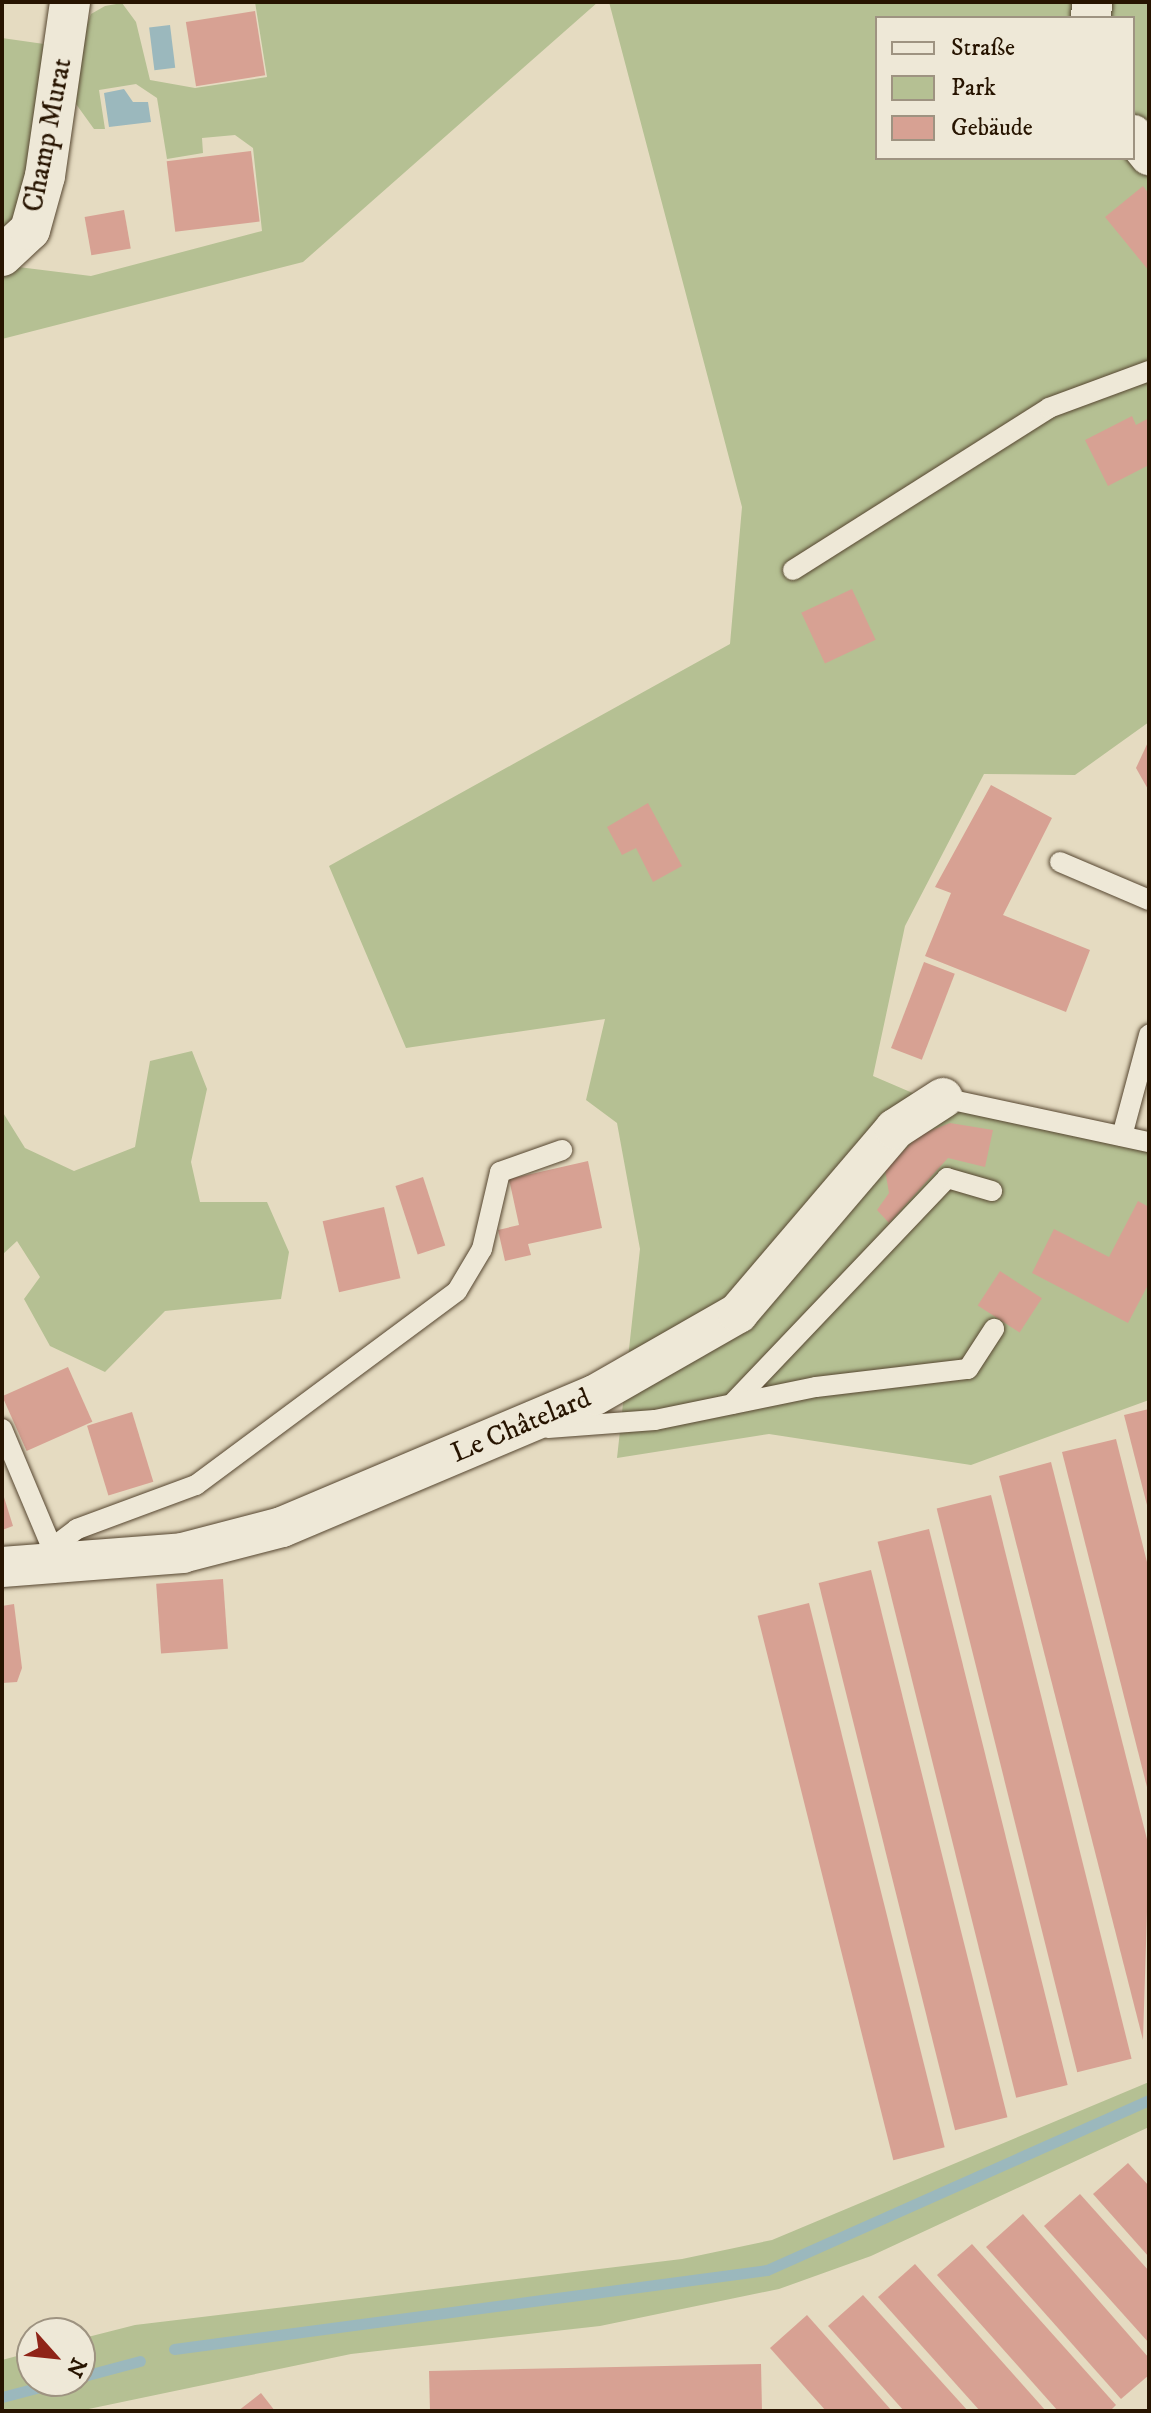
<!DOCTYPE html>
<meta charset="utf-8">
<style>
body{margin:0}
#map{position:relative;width:1151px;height:2413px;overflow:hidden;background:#e5dbc1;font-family:"IM FELL DW Pica",serif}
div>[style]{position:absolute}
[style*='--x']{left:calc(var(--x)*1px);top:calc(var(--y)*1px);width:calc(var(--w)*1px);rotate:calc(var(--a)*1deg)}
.green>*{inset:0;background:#b5c093}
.water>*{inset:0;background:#9bb8bd;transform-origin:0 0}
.stream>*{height:11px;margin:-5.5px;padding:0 5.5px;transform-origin:5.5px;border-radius:5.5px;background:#9bb8bd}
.building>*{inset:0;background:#d7a193;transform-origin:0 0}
.roads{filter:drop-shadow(0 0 2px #564630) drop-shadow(0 0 2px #564630)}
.lane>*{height:20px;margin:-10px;padding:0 10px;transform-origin:10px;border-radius:10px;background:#eee8d7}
.street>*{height:40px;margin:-20px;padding:0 20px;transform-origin:20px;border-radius:20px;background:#eee8d7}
span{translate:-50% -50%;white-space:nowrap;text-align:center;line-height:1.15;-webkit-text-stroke:6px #eee8d7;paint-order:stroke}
.street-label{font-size:28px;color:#271400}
.frame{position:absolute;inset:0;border:4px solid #271400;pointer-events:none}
.legend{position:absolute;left:875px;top:16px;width:260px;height:144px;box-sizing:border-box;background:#eee8d7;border:2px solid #9e9381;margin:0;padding:10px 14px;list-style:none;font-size:24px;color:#271400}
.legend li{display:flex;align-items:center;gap:16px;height:40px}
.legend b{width:40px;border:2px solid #9e9381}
.north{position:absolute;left:16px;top:2317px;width:80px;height:80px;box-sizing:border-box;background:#eee8d7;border:2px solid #9e9381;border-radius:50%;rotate:117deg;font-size:22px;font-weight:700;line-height:32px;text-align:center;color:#271400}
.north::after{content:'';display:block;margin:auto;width:28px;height:36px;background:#8f2418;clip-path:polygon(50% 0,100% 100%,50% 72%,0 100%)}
</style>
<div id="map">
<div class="green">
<div style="clip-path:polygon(255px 2px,598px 2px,303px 262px,2px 339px,2px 265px,91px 276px,262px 231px,253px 148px,235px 135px,202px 138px,203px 153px,167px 159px,157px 98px,136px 84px,99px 90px,105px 129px,94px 129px,76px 104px,83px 35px,91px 14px,105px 6px,122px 3px,136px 22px,150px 80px,195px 88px,267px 77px)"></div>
<div style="clip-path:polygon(evenodd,609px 2px,1149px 2px,1149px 722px,1075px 775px,984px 774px,905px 926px,873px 1076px,950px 1109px,1149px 1149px,1149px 1400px,971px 1465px,769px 1434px,617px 1458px,640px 1249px,617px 1123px,586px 1100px,605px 1019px,406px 1048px,329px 866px,730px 644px,742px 507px,609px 2px,877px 18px,1133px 18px,1133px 158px,877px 158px,877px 18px)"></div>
<div style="clip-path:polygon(2px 38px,65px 47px,2px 256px)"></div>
<div style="clip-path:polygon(192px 1051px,207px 1089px,191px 1162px,200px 1202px,267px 1202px,289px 1252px,281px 1299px,165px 1311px,105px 1372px,50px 1346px,24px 1299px,40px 1277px,17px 1241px,2px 1255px,2px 1111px,25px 1148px,74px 1171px,135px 1147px,150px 1061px)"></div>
<div style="clip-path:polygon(1149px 2082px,1149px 2127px,871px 2256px,779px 2289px,600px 2326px,351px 2354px,79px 2411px,2px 2411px,2px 2360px,32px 2352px,32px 2381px,80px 2381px,80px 2339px,135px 2325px,682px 2259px,772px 2240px)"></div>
</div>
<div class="water">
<div style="left:170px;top:25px;width:43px;height:21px;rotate:83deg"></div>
<div style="clip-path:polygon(124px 89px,133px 102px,148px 102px,151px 122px,109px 127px,104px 93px)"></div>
</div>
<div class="stream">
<div style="--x:174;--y:2349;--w:598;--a:-7.59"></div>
<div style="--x:767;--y:2270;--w:418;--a:-24"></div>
<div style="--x:80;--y:2377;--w:62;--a:-14.9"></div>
<div style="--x:2;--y:2397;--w:63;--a:-14.7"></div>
</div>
<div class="building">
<div style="left:255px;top:11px;width:65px;height:70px;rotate:81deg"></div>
<div style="left:251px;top:151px;width:71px;height:85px;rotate:83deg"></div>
<div style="clip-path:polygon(1143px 186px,1149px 194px,1149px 271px,1105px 217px)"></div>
<div style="left:124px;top:210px;width:39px;height:40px;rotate:80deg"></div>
<div style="clip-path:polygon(1132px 416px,1136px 425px,1149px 418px,1149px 465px,1108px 486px,1085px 440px)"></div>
<div style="left:852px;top:589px;width:56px;height:56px;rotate:65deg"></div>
<div style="clip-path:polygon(1149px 740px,1149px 791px,1136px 768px)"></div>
<div style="clip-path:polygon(991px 785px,1052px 818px,1003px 915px,1090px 950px,1066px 1012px,925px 956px,951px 893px,935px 887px)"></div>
<div style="clip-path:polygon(648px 803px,682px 866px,653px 882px,636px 848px,622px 855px,607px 827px)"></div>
<div style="left:924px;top:962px;width:33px;height:92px;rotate:21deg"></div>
<div style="clip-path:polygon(950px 1123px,993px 1130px,985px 1167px,948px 1158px,889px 1223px,877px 1210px,889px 1193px,885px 1170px,919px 1135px)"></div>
<div style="clip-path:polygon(588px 1161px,602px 1228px,528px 1244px,531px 1255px,505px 1261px,498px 1230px,519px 1225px,509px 1179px)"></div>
<div style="left:423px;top:1177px;width:72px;height:29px;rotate:72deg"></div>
<div style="clip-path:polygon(1138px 1201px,1149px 1207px,1149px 1283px,1128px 1323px,1032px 1273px,1054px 1229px,1109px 1257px)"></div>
<div style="left:384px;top:1207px;width:73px;height:63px;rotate:77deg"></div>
<div style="left:1000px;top:1271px;width:50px;height:41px;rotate:33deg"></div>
<div style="left:68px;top:1367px;width:60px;height:72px;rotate:66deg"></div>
<div style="clip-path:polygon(1149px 1409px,1149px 1509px,1148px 1509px,1124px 1415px)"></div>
<div style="left:132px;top:1412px;width:73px;height:47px;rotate:73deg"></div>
<div style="clip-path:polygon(1116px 1439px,1149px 1570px,1148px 1791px,1062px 1452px)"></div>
<div style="clip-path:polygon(1051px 1462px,1149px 1847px,1143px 2040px,999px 1476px)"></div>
<div style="clip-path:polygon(3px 1494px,13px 1526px,2px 1530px,2px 1495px)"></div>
<div style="left:991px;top:1495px;width:581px;height:56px;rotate:76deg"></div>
<div style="left:929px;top:1529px;width:573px;height:53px;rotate:76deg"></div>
<div style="left:871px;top:1570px;width:564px;height:54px;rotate:76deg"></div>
<div style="left:223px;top:1579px;width:70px;height:67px;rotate:86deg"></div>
<div style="left:809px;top:1603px;width:561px;height:53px;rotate:76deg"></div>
<div style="clip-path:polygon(14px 1604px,22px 1668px,17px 1682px,2px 1683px,2px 1606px)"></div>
<div style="clip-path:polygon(1128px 2163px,1149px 2186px,1149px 2257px,1093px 2194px)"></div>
<div style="clip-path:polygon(1080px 2194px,1149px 2271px,1149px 2343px,1044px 2226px)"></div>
<div style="clip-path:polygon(1023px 2214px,1149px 2358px,1149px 2375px,1121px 2399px,986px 2247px)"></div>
<div style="clip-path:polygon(972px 2244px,1116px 2405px,1110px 2411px,1058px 2411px,937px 2275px)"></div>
<div style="clip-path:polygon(915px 2264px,1046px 2411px,980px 2411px,878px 2297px)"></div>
<div style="clip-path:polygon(863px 2295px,968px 2411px,904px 2411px,828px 2326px)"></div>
<div style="clip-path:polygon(807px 2315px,892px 2411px,826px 2411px,770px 2348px)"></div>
<div style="clip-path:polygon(761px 2364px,762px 2411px,430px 2411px,429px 2371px)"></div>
<div style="clip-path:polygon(261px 2393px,275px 2411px,238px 2411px)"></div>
</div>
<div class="roads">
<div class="lane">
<div style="--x:793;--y:570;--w:303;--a:-32.3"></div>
<div style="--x:1049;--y:408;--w:107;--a:-20.3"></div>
<div style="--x:1060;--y:862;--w:97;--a:23.1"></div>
<div style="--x:943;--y:1098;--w:211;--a:12.1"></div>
<div style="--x:1122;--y:1136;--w:105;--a:-75"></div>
<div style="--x:732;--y:1404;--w:312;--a:-46.4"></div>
<div style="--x:947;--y:1178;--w:47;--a:16.1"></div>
<div style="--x:548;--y:1428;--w:107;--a:-4.3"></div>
<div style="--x:655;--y:1420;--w:164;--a:-11.6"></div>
<div style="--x:816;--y:1387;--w:153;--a:-6.8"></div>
<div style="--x:968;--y:1369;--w:48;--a:-57"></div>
<div style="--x:2;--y:1429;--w:129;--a:67.2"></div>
<div style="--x:52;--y:1548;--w:14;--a:120"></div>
<div style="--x:52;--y:1548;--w:31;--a:-37"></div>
<div style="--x:77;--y:1529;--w:127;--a:-20.3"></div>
<div style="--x:196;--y:1485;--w:325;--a:-36.6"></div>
<div style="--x:457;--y:1291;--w:49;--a:-59.2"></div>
<div style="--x:482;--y:1249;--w:79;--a:-76.8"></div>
<div style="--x:500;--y:1172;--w:66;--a:-19.5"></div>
</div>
<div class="street">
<div style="--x:1091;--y:18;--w:16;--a:-86"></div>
<div style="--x:1133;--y:135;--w:26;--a:51"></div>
<div style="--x:2;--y:256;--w:38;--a:-43"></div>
<div style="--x:30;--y:230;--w:56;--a:-74.5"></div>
<div style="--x:45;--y:176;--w:176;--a:-81.8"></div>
<div style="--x:2;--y:1567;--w:181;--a:-4.4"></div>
<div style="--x:182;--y:1553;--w:103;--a:-14.6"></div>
<div style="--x:282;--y:1527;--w:340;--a:-22.9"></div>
<div style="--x:595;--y:1395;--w:165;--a:-29.8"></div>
<div style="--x:738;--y:1313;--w:242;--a:-49.5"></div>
<div style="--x:895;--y:1129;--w:57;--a:-32.9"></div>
</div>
</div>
<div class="street-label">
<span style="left:48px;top:135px;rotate:-79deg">Champ Murat</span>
<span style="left:521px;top:1426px;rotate:-23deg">Le Châtelard</span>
</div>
<div class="frame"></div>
<ul class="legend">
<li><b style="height:10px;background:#eee8d7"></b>Straße</li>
<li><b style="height:22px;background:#b5c093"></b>Park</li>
<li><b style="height:22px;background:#d7a193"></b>Gebäude</li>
</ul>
<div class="north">N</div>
</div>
